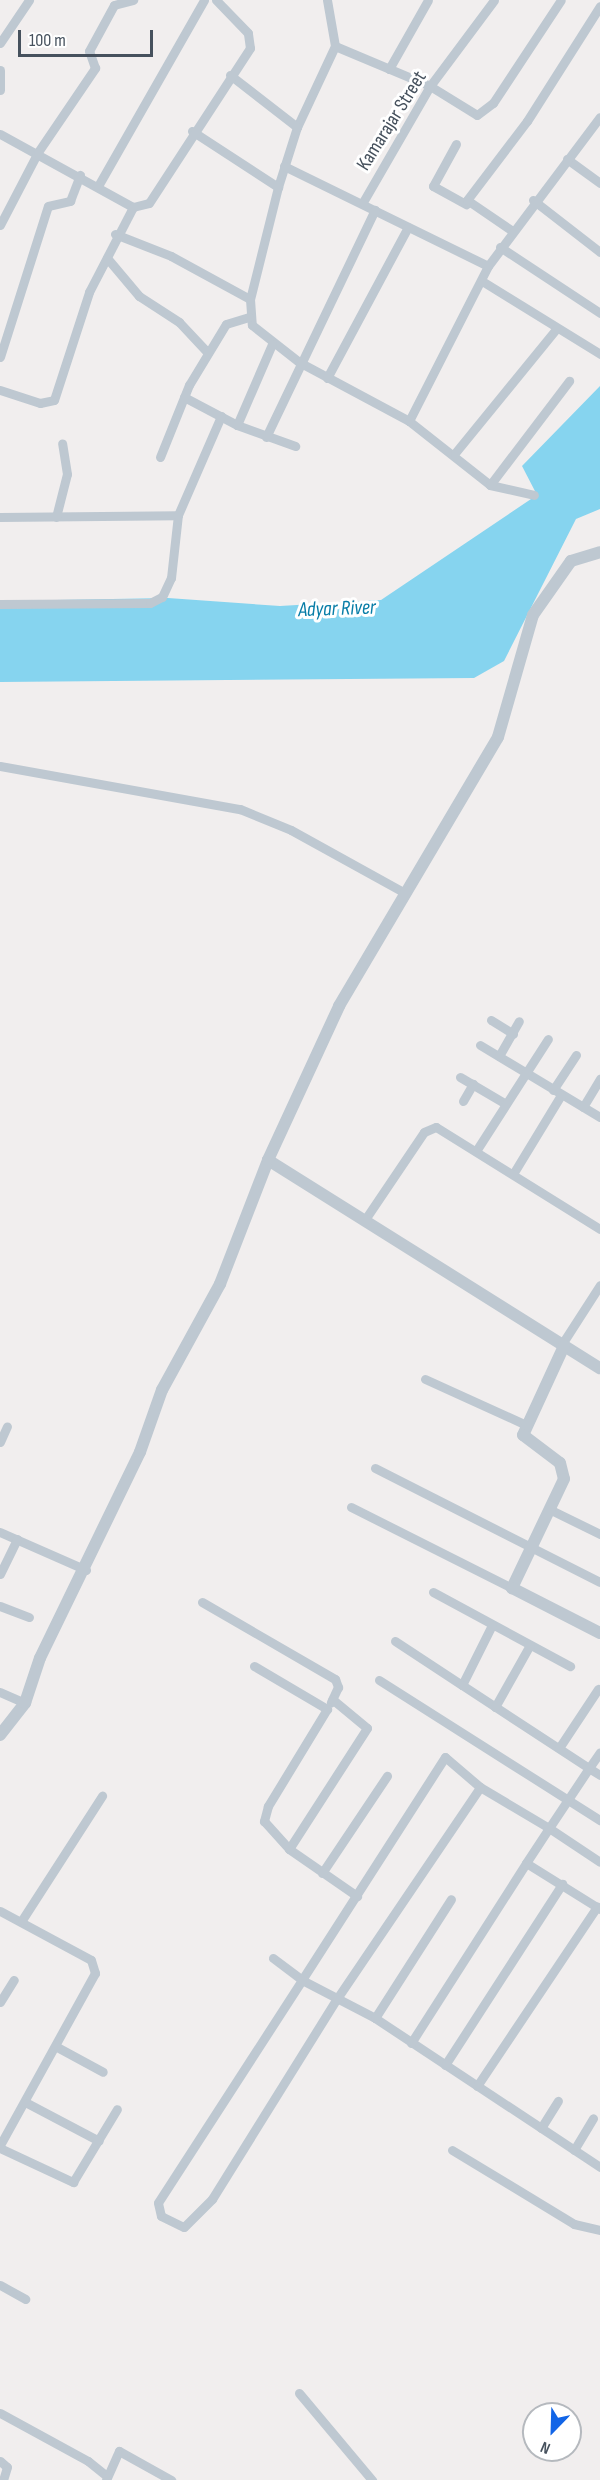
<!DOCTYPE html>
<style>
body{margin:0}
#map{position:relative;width:600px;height:2480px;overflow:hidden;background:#f1eeee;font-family:"Sofia Sans Condensed",sans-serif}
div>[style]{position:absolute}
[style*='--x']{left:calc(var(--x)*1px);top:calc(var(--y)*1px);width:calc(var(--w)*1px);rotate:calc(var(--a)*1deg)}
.water>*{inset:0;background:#86d4ef}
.minor>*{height:9px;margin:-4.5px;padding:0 4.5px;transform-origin:4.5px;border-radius:4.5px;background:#bec8d1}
.tertiary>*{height:12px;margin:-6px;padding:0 6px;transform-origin:6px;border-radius:6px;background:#bec8d1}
span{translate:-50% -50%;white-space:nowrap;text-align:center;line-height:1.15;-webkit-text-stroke:6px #fff;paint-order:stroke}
.street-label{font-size:20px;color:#46515d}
.water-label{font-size:21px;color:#087da7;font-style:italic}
.north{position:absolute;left:522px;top:2402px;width:60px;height:60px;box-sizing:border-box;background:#fff;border:2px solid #b5b9be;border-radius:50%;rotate:203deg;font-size:16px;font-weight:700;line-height:24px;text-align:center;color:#46515d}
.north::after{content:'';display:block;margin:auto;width:21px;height:27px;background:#1265e7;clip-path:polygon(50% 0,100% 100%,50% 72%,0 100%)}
.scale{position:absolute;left:18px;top:30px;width:135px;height:27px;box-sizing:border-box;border:3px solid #46515d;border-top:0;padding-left:8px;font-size:18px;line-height:21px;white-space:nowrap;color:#46515d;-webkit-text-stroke:4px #fff;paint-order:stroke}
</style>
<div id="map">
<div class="water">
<div style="clip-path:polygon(600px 386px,600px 509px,576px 519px,504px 661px,474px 678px,0 682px,0 601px,168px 598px,280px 606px,381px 600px,537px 495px,522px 466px)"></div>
</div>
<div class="minor">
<div style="--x:327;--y:0;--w:47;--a:80.1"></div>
<div style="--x:335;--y:46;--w:89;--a:115.1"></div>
<div style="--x:297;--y:127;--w:63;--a:107.6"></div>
<div style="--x:278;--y:187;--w:115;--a:104"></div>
<div style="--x:250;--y:299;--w:26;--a:86"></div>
<div style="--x:252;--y:325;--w:60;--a:38.2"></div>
<div style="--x:299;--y:362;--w:125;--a:28.2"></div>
<div style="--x:409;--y:421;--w:103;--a:38.3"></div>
<div style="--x:490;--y:485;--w:45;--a:12.8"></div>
<div style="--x:0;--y:43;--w:52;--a:-56"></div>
<div style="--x:335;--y:46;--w:103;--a:22.8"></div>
<div style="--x:430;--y:86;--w:55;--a:31.7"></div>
<div style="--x:477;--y:115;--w:20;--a:-37"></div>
<div style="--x:493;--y:103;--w:123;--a:-56.6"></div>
<div style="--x:389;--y:69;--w:79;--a:-60.5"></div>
<div style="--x:0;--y:70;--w:20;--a:90"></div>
<div style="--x:230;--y:75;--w:85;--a:37.8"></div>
<div style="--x:192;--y:131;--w:103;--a:33.1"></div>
<div style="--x:0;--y:134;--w:152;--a:28.8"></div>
<div style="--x:133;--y:207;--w:16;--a:-14"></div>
<div style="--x:149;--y:203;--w:185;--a:-56.9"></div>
<div style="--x:250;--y:48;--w:15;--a:-98"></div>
<div style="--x:248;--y:33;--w:46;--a:-134.1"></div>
<div style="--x:456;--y:144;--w:48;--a:118.7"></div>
<div style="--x:433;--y:186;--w:38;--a:29"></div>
<div style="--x:567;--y:159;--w:41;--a:36"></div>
<div style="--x:284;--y:166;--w:227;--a:26.1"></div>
<div style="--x:98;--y:186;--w:214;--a:-60.3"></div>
<div style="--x:533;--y:200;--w:85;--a:37.8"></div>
<div style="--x:363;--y:202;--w:134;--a:-60"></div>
<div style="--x:430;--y:86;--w:107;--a:-53.3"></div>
<div style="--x:0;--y:225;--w:82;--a:-62.5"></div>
<div style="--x:38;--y:152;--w:102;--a:-55.8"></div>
<div style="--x:95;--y:68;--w:18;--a:-109"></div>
<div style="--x:89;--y:51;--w:52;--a:-61.5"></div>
<div style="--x:114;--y:5;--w:20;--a:-15"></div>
<div style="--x:511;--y:230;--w:53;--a:-145.7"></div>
<div style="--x:467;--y:200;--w:99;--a:-52.8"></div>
<div style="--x:527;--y:121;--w:136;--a:-57.6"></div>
<div style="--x:115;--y:234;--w:60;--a:21.4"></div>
<div style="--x:171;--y:256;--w:90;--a:28.6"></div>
<div style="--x:500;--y:247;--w:120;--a:33.4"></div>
<div style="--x:107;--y:258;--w:50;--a:49.9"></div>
<div style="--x:139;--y:296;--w:48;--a:33"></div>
<div style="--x:179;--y:322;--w:42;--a:46.9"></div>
<div style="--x:482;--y:281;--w:139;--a:31.7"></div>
<div style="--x:0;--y:357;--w:158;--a:-72.4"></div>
<div style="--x:48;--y:206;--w:23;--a:-13"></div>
<div style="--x:70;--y:201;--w:28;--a:-69"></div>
<div style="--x:327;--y:378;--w:171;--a:-61.8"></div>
<div style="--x:0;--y:390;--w:42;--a:18"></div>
<div style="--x:40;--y:403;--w:14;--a:-12"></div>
<div style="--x:54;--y:400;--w:114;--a:-72"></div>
<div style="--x:89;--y:292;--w:96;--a:-62.6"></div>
<div style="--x:184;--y:397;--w:60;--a:27.8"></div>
<div style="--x:237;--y:425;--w:62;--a:19.9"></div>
<div style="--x:409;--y:421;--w:174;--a:-63"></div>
<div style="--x:488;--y:266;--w:186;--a:-53.1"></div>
<div style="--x:237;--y:425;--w:88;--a:-66.6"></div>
<div style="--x:266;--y:437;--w:252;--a:-64.4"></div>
<div style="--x:455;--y:453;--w:160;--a:-50.8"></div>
<div style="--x:160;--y:457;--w:78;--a:-68.1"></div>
<div style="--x:189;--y:385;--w:71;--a:-58.8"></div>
<div style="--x:226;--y:324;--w:24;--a:-17"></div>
<div style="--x:490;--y:485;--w:131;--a:-52.8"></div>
<div style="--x:0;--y:517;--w:178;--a:-0.6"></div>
<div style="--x:56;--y:517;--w:44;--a:-75.7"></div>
<div style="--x:67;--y:474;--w:31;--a:-99"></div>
<div style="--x:0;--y:604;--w:150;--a:-0.4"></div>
<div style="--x:150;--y:603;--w:13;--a:-27"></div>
<div style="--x:162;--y:597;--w:21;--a:-65"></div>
<div style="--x:171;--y:578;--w:63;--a:-83.7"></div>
<div style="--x:178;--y:515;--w:108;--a:-66.5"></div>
<div style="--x:0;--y:766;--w:244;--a:10.2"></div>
<div style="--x:240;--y:809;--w:55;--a:22.4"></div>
<div style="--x:291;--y:830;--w:130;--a:28.9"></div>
<div style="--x:491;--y:1020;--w:26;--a:32"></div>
<div style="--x:480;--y:1045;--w:140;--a:31"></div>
<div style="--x:499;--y:1056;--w:40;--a:-60.3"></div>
<div style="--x:460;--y:1077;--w:53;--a:30.4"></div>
<div style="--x:553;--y:1090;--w:42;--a:-56.7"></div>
<div style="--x:463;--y:1101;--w:20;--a:-60"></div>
<div style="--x:583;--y:1107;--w:33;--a:-59"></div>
<div style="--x:476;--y:1151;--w:133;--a:-57.3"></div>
<div style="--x:513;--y:1174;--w:92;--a:-58.7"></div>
<div style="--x:364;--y:1221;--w:107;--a:-56"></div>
<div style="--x:424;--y:1132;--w:13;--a:-23"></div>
<div style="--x:436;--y:1127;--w:193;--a:31.9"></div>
<div style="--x:562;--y:1344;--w:70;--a:-57.2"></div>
<div style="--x:425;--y:1379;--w:109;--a:24.4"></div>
<div style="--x:0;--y:1442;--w:17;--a:-66"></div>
<div style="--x:375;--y:1468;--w:252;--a:26.9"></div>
<div style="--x:351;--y:1507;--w:180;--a:26.7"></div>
<div style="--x:551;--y:1510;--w:55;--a:26.1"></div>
<div style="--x:0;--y:1532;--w:94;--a:23.8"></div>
<div style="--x:0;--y:1574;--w:39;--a:-64"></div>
<div style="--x:433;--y:1592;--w:156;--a:28.4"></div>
<div style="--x:202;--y:1602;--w:154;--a:30.1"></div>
<div style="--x:335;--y:1679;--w:9;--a:69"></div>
<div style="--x:338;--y:1687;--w:17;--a:115"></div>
<div style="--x:0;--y:1606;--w:31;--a:21"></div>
<div style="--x:395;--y:1641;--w:80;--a:33.3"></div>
<div style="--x:462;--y:1685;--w:67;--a:-63.4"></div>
<div style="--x:254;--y:1666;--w:85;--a:30.5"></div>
<div style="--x:327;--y:1709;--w:114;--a:121.3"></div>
<div style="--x:268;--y:1806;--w:16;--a:105"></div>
<div style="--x:264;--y:1821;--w:38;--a:48"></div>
<div style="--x:289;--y:1849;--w:83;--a:34.7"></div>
<div style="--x:379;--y:1680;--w:262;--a:32.4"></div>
<div style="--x:462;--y:1685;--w:152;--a:33.2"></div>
<div style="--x:589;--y:1768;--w:19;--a:-55"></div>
<div style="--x:0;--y:1692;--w:27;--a:24"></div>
<div style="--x:495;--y:1707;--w:71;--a:-60.6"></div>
<div style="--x:559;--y:1748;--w:71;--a:-56.5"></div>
<div style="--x:600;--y:1775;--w:13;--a:-148"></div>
<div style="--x:589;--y:1768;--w:72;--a:123.7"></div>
<div style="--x:549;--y:1828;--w:61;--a:33.7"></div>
<div style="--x:289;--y:1849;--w:144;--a:-57.2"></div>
<div style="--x:367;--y:1728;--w:45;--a:-140.4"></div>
<div style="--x:322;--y:1873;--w:117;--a:-56.2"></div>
<div style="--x:600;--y:1909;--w:87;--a:-148.1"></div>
<div style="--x:526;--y:1863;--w:42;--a:-56.7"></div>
<div style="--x:549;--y:1828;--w:80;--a:-149.3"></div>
<div style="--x:480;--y:1787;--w:46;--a:-139.4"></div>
<div style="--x:445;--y:1757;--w:265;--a:122.7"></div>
<div style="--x:302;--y:1980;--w:82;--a:27.5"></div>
<div style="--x:375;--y:2018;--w:270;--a:33.5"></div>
<div style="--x:0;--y:1911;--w:103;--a:28.3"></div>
<div style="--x:91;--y:1960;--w:14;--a:73"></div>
<div style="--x:95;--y:1973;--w:196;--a:118.9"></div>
<div style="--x:22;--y:1920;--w:148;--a:-57.2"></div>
<div style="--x:273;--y:1958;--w:36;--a:37"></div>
<div style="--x:302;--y:1980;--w:265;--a:122.9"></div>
<div style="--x:158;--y:2203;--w:13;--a:77"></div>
<div style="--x:161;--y:2216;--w:25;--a:26"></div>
<div style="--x:184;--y:2227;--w:40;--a:-45"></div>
<div style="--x:212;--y:2199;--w:234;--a:-58.1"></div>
<div style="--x:336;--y:2000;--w:257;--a:-55.9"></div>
<div style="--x:0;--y:2002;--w:26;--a:-58"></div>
<div style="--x:375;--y:2018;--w:141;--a:-57.4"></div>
<div style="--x:411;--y:2043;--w:214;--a:-57.4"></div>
<div style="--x:57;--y:2047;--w:52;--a:28.5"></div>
<div style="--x:445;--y:2065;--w:216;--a:-57.1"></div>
<div style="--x:477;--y:2086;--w:216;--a:-56.2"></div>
<div style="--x:27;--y:2103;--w:81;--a:27.8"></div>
<div style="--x:541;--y:2128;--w:32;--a:-58"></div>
<div style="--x:0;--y:2148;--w:81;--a:25"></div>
<div style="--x:73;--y:2182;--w:85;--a:-58.9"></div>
<div style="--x:452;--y:2150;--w:143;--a:31.2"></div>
<div style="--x:574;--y:2224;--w:27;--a:13"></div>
<div style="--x:574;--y:2150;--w:37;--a:-59"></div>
<div style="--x:0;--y:2285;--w:29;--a:29"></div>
<div style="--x:299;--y:2393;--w:114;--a:50"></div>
<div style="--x:0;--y:2413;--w:100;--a:28.6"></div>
<div style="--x:88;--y:2461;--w:22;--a:39"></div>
<div style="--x:0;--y:2461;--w:9;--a:41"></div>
<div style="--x:7;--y:2467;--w:14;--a:107"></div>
<div style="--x:106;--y:2480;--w:32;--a:-66"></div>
<div style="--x:119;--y:2451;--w:60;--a:29.1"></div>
</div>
<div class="tertiary">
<div style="--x:268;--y:1160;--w:392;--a:32.1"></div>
<div style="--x:564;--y:1346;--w:98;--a:114.7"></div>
<div style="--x:523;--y:1435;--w:46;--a:37.1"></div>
<div style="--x:560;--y:1463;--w:16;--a:76"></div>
<div style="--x:564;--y:1479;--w:121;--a:115.5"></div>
<div style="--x:512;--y:1588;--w:99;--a:27.1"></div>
<div style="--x:0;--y:1735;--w:41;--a:-52"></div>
<div style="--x:25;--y:1703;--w:47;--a:-71.6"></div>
<div style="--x:40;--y:1658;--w:229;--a:-64.1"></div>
<div style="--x:140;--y:1452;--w:66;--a:-70.5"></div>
<div style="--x:162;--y:1390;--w:121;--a:-61.3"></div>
<div style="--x:220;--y:1284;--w:133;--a:-68.8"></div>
<div style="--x:268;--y:1160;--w:170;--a:-65.2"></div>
<div style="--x:339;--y:1006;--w:312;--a:-59.4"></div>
<div style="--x:498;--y:737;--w:127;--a:-74"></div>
<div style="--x:533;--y:615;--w:66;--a:-54.9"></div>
<div style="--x:571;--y:561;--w:30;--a:-17"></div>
</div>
<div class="street-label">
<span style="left:392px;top:121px;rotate:-58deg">Kamarajar Street</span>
</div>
<div class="water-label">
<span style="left:337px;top:609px;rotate:-2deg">Adyar River</span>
</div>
<div class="north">N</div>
<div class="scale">100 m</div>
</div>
